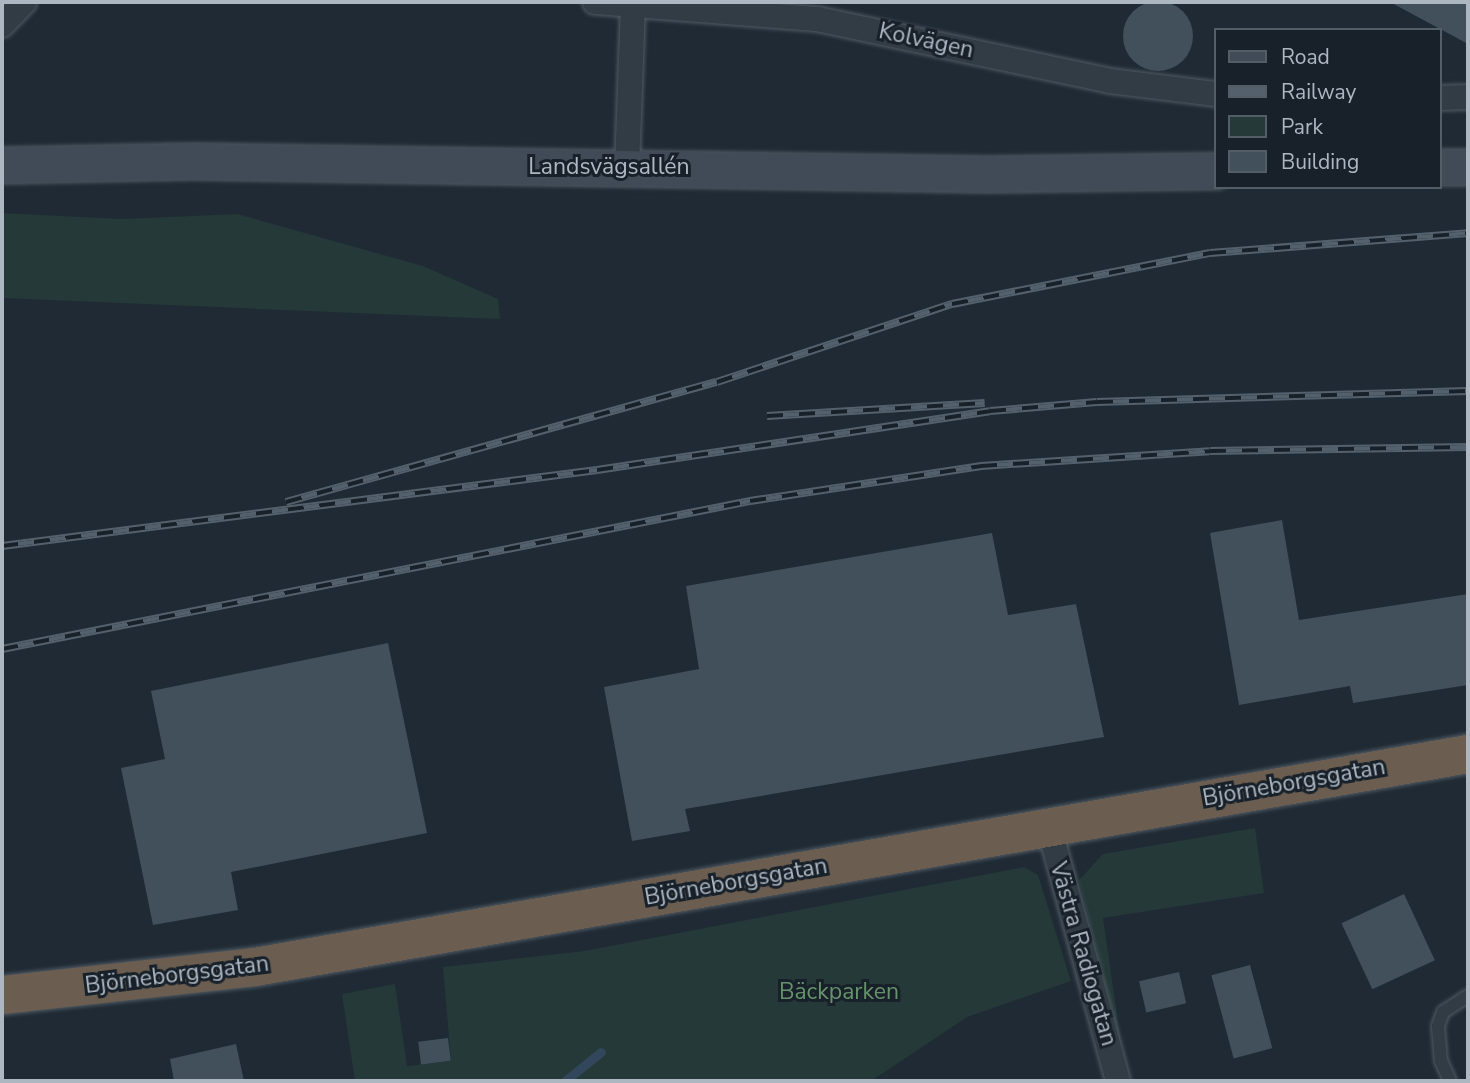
<!DOCTYPE html>
<meta charset="utf-8">
<style>
body{margin:0}
#map{position:relative;width:1470px;height:1083px;overflow:hidden;background:#1f2a34;font-family:"Nunito Sans",sans-serif}
div>[style]{position:absolute}
[style*='--x']{left:calc(var(--x)*1px);top:calc(var(--y)*1px);width:calc(var(--w)*1px);rotate:calc(var(--a)*1deg)}
.green>*{inset:0;background:#243938}
.stream>*{height:9px;margin:-4.5px;padding:0 4.5px;transform-origin:4.5px;border-radius:4.5px;background:#33475c}
.building>*{inset:0;background:#42505c;transform-origin:0 0}
.round{border-radius:50%}
.roads{filter:drop-shadow(0 0 2px #505a63) drop-shadow(0 0 2px #505a63)}
.lane>*{height:12px;margin:-6px;padding:0 6px;transform-origin:6px;border-radius:6px;background:#323c45}
.street>*{height:24px;margin:-12px;padding:0 12px;transform-origin:12px;border-radius:12px;background:#323c45}
.secondary>*{height:35px;margin:-17.5px;padding:0 17.5px;transform-origin:17.5px;border-radius:17.5px;background:#414b58}
.highway>*{height:38px;margin:-19px;padding:0 19px;transform-origin:19px;border-radius:19px;background:#6b5e50}
.rail>*{height:8px;margin-top:-4px;transform-origin:0;background:repeating-linear-gradient(90deg,#182129 0 16px,#54606c 0 32px);box-sizing:border-box;border-block:2px solid #54606c}
span{translate:-50% -50%;white-space:nowrap;text-align:center;line-height:1.15;-webkit-text-stroke:6px #182129;paint-order:stroke}
.street-label{font-size:23px;color:#acb7c2}
.park-label{font-size:23px;color:#65926b}
.frame{position:absolute;inset:0;border:4px solid #acb7c2;pointer-events:none}
.legend{position:absolute;left:1214px;top:28px;width:228px;height:161px;box-sizing:border-box;background:#182129;border:2px solid #535d66;margin:0;padding:9px 12px;list-style:none;font-size:21px;color:#acb7c2}
.legend li{display:flex;align-items:center;gap:14px;height:35px}
.legend b{width:35px;border:2px solid #535d66}
</style>
<div id="map">
<div class="green">
<div style="clip-path:polygon(2px 213px,121px 219px,237px 214px,423px 266px,498px 299px,500px 319px,2px 298px)"></div>
<div style="clip-path:polygon(1255px 828px,1264px 893px,1103px 918px,1122px 1049px,1079px 880px,1103px 854px)"></div>
<div style="clip-path:polygon(1024px 867px,1038px 875px,1071px 981px,967px 1017px,871px 1081px,355px 1081px,342px 994px,395px 984px,407px 1066px,451px 1061px,443px 967px,584px 951px)"></div>
</div>
<div class="stream">
<div style="--x:565;--y:1081;--w:46;--a:-38.9"></div>
</div>
<div class="building">
<div class="round" style="left:1123px;top:1px;width:70px;height:70px"></div>
<div style="clip-path:polygon(1390px 2px,1468px 2px,1468px 44px)"></div>
<div style="clip-path:polygon(1282px 520px,1299px 620px,1468px 594px,1468px 685px,1353px 703px,1350px 686px,1239px 705px,1210px 533px)"></div>
<div style="clip-path:polygon(992px 533px,1008px 615px,1076px 604px,1104px 737px,685px 809px,690px 831px,632px 841px,604px 687px,699px 669px,686px 586px)"></div>
<div style="clip-path:polygon(388px 643px,427px 833px,231px 872px,238px 910px,153px 925px,121px 768px,165px 759px,151px 691px)"></div>
<div style="left:1404px;top:894px;width:73px;height:69px;rotate:65deg"></div>
<div style="left:1250px;top:965px;width:86px;height:40px;rotate:75deg"></div>
<div style="left:1179px;top:972px;width:32px;height:41px;rotate:77deg"></div>
<div style="left:448px;top:1038px;width:23px;height:30px;rotate:83deg"></div>
<div style="clip-path:polygon(236px 1044px,244px 1081px,174px 1081px,170px 1059px)"></div>
</div>
<div class="roads">
<div class="lane">
<div style="--x:1450;--y:1081;--w:22;--a:-114"></div>
<div style="--x:1441;--y:1061;--w:35;--a:-95"></div>
<div style="--x:1438;--y:1026;--w:15;--a:-70"></div>
<div style="--x:1443;--y:1012;--w:30;--a:-33"></div>
</div>
<div class="street">
<div style="--x:595;--y:2;--w:223;--a:4.4"></div>
<div style="--x:817;--y:19;--w:299;--a:11.9"></div>
<div style="--x:1110;--y:81;--w:107;--a:7"></div>
<div style="--x:2;--y:25;--w:32;--a:-46"></div>
<div style="--x:1440;--y:98;--w:28;--a:-2"></div>
<div style="--x:627;--y:168;--w:162;--a:-87.9"></div>
<div style="--x:1049;--y:827;--w:263;--a:74.8"></div>
</div>
<div class="secondary">
<div style="--x:2;--y:165;--w:190;--a:-1.2"></div>
<div style="--x:192;--y:161;--w:795;--a:0.94"></div>
<div style="--x:987;--y:174;--w:229;--a:-0.8"></div>
<div style="--x:1440;--y:167;--w:28;--a:0"></div>
</div>
<div class="highway">
<div style="--x:2;--y:995;--w:255;--a:-6.3"></div>
<div style="--x:255;--y:967;--w:1232;--a:-9.96"></div>
</div>
</div>
<div class="rail">
<div style="--x:767;--y:416;--w:218;--a:-3.4"></div>
<div style="--x:286;--y:502;--w:447;--a:-15.6"></div>
<div style="--x:717;--y:382;--w:248;--a:-18.4"></div>
<div style="--x:952;--y:304;--w:263;--a:-11.2"></div>
<div style="--x:1210;--y:253;--w:259;--a:-4.4"></div>
<div style="--x:2;--y:546;--w:600;--a:-7.28"></div>
<div style="--x:597;--y:470;--w:397;--a:-8.5"></div>
<div style="--x:990;--y:411;--w:107;--a:-4.8"></div>
<div style="--x:1097;--y:402;--w:371;--a:-1.7"></div>
<div style="--x:2;--y:649;--w:763;--a:-11.19"></div>
<div style="--x:750;--y:501;--w:234;--a:-8.6"></div>
<div style="--x:981;--y:466;--w:229;--a:-3.7"></div>
<div style="--x:1210;--y:451;--w:258;--a:-0.9"></div>
</div>
<div class="street-label">
<span style="left:926px;top:41px;rotate:12deg">Kolvägen</span>
<span style="left:609px;top:167px">Landsvägsallén</span>
<span style="left:1294px;top:783px;rotate:-10deg">Björneborgsgatan</span>
<span style="left:736px;top:882px;rotate:-10deg">Björneborgsgatan</span>
<span style="left:1083px;top:954px;rotate:74deg">Västra Radiogatan</span>
<span style="left:177px;top:975px;rotate:-7deg">Björneborgsgatan</span>
</div>
<div class="park-label">
<span style="left:839px;top:992px">Bäckparken</span>
</div>
<div class="frame"></div>
<ul class="legend">
<li><b style="height:9px;background:#414b58"></b>Road</li>
<li><b style="height:9px;background:#54606c"></b>Railway</li>
<li><b style="height:19px;background:#243938"></b>Park</li>
<li><b style="height:19px;background:#42505c"></b>Building</li>
</ul>
</div>
